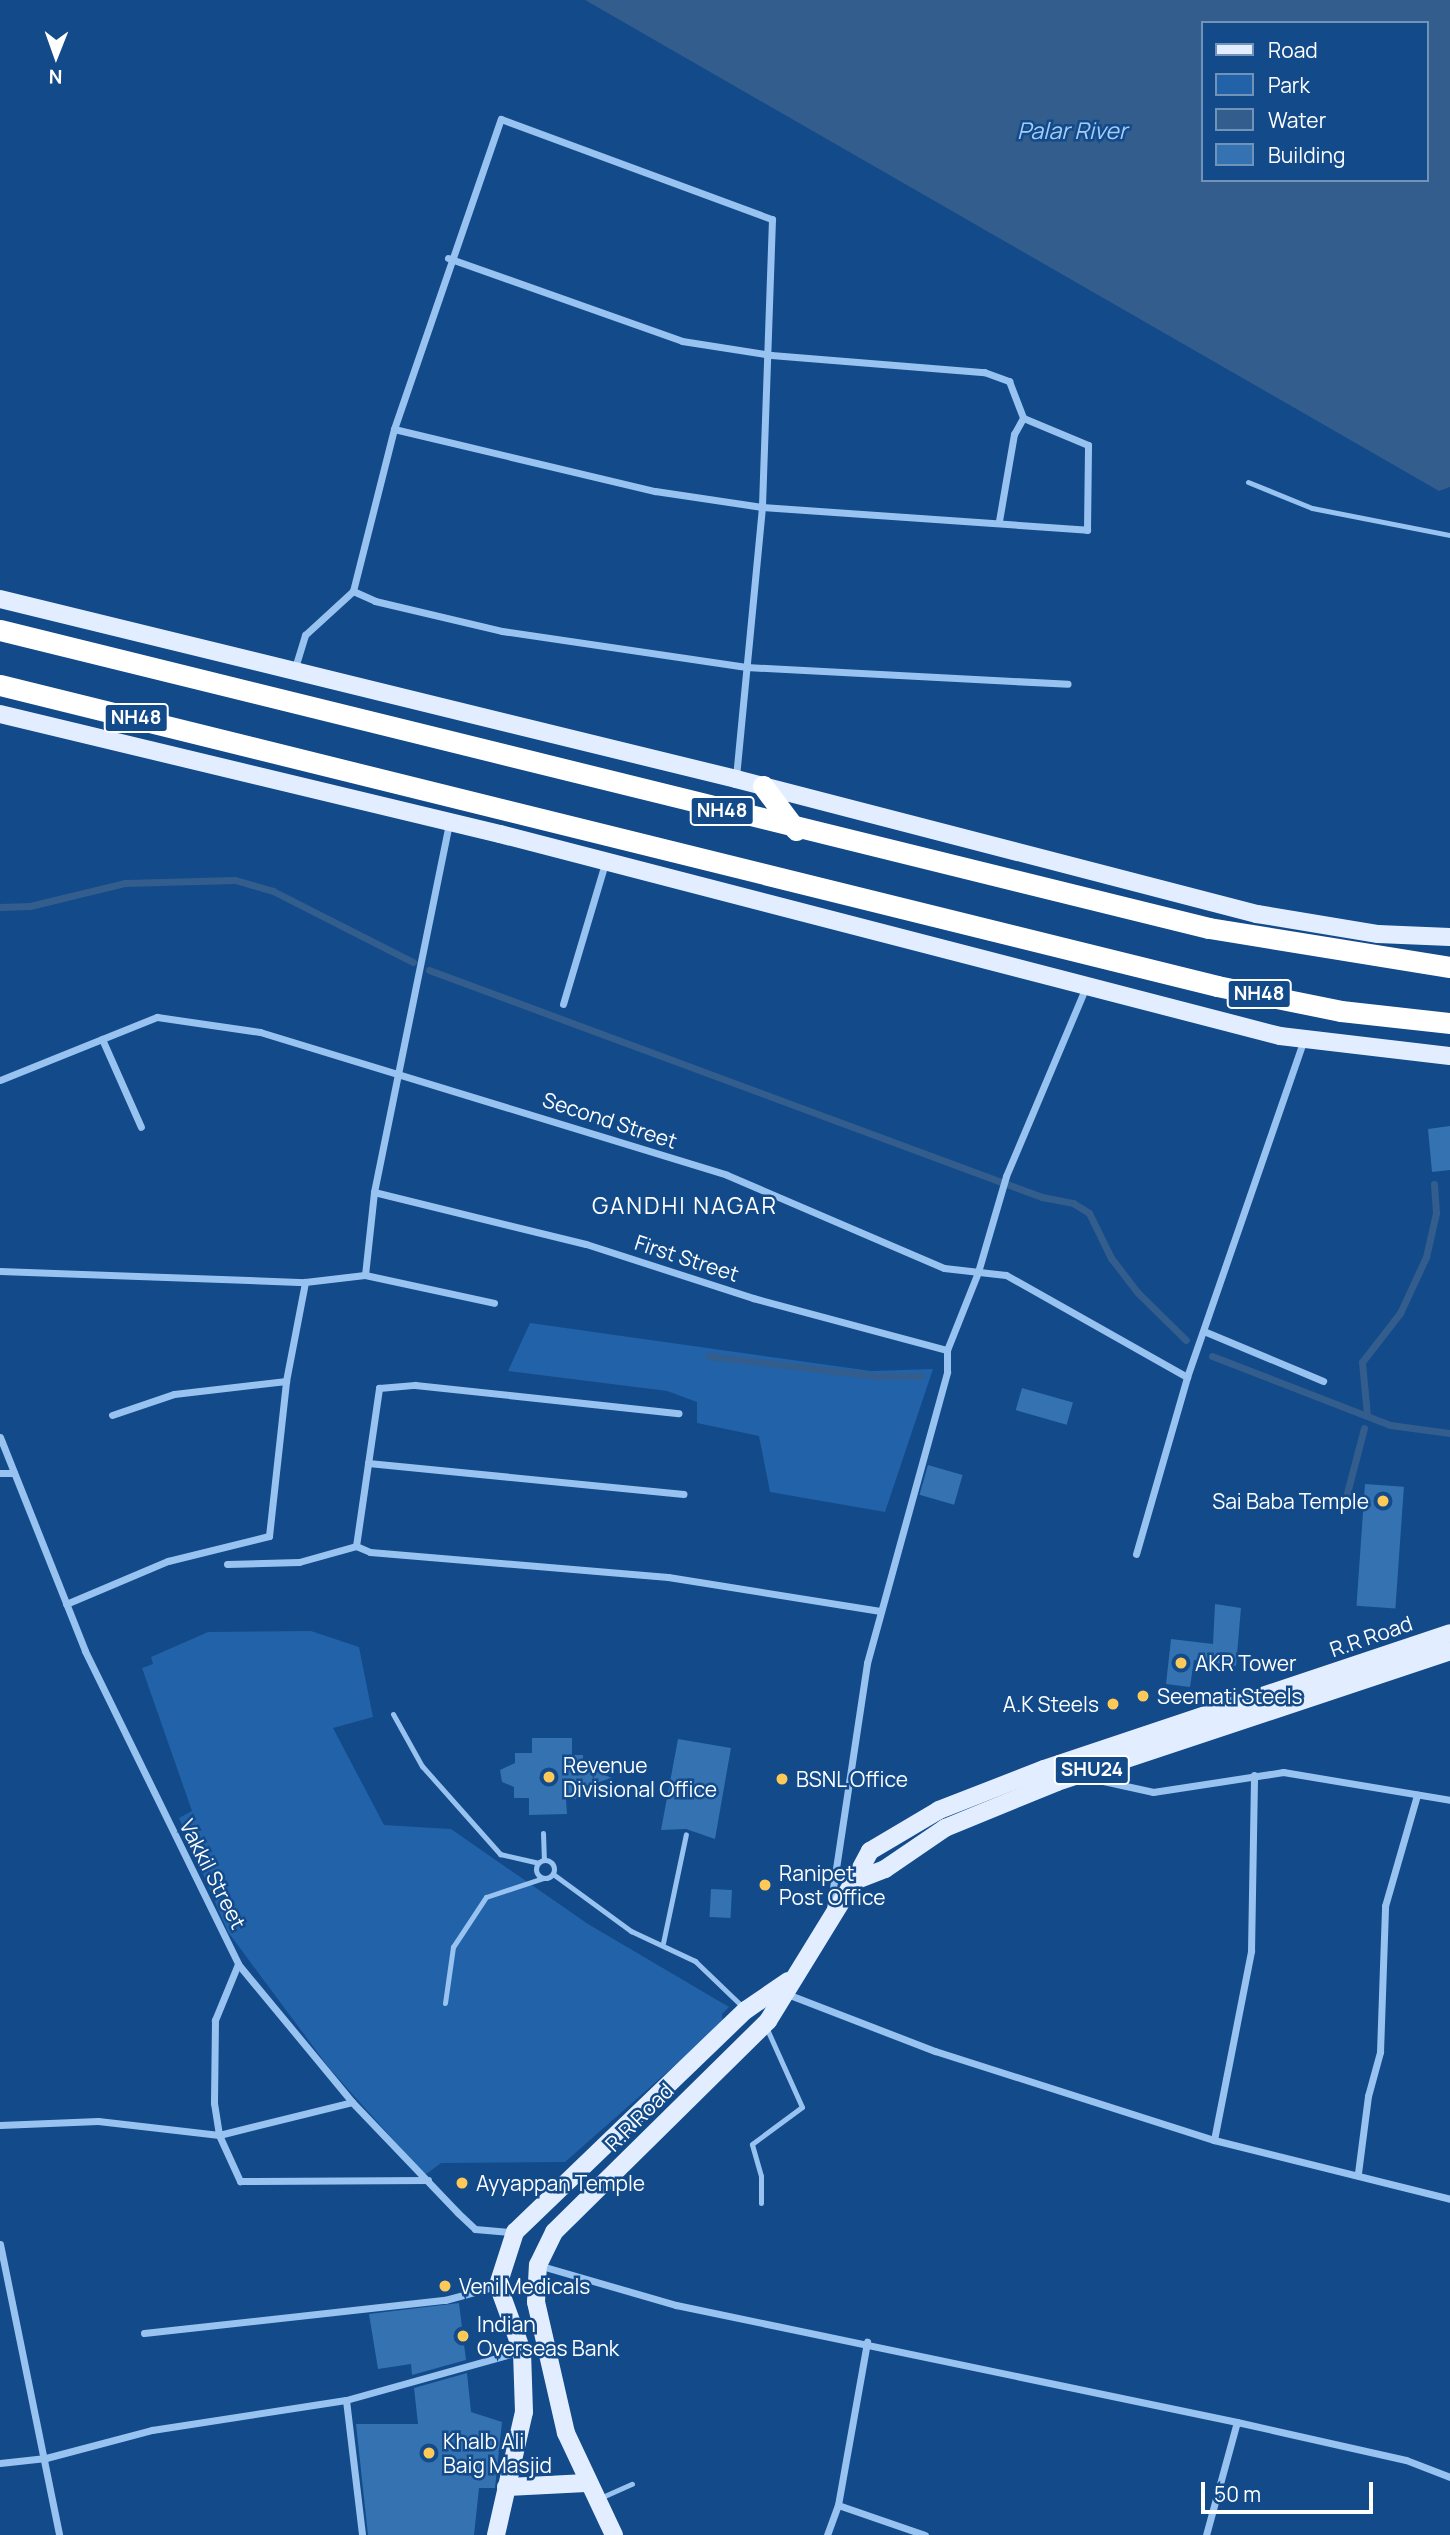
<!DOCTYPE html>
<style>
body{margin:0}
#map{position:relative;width:1450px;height:2535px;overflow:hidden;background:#124a8a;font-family:Manrope,sans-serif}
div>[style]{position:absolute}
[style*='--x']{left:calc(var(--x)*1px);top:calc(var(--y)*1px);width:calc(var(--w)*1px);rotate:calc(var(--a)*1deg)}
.green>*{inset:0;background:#2162a8}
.water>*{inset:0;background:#335d8c}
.stream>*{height:7px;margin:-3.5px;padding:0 3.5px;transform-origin:3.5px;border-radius:3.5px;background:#335d8c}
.building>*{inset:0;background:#3572b2;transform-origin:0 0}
.lane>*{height:5px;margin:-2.5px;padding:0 2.5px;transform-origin:2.5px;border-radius:2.5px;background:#98c3f1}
.lane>.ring{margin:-2.5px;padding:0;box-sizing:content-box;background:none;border:5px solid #98c3f1;border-radius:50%}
.street>*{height:7px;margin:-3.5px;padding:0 3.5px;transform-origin:3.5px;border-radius:3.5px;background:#98c3f1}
.primary>*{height:18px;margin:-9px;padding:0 9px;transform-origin:9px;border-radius:9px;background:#e2eeff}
.highway>*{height:21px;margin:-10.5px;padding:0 10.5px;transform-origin:10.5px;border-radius:10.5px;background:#fff}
.dots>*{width:19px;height:19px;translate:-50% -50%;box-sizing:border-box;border:4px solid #124a8a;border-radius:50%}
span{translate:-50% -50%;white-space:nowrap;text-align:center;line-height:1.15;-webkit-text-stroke:5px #124a8a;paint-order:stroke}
.shield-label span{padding:2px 5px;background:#124a8a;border:2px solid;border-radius:5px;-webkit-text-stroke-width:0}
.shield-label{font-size:19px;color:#fff;font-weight:700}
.street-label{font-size:21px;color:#fff}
.poi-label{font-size:21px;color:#fff}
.right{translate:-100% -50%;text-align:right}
.left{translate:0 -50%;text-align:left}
.water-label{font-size:23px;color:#a3cdf8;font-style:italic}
.neighbourhood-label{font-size:23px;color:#fff;letter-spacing:2px}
.legend{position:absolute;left:1201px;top:21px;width:228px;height:161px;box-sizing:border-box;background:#124a8a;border:2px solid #7192b9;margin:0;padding:9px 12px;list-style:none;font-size:21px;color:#fff}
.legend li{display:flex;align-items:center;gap:14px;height:35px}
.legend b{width:35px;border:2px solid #7192b9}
.north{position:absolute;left:21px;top:21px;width:70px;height:70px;-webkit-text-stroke:5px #124a8a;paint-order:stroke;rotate:181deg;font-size:19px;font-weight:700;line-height:28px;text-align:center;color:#fff}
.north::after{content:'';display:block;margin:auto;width:24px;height:32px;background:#fff;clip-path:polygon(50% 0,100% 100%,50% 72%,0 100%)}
.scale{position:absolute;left:1201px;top:2482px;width:172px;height:32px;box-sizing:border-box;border:4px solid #fff;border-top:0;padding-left:9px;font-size:21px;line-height:24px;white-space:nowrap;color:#fff;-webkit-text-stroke:5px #124a8a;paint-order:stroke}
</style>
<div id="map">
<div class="green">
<div style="clip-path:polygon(530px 1323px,871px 1371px,933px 1369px,885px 1512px,770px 1492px,759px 1436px,697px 1423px,697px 1402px,667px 1391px,508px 1371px)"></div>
<div style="clip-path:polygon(311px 1631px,359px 1647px,373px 1717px,333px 1728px,384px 1825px,451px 1829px,588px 1924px,729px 2007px,722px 2014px,723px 2023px,565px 2162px,441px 2163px,425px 2175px,329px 2068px,228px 1932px,179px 1818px,192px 1811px,142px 1668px,153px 1664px,151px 1657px,208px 1632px)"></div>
</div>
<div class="water">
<div style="clip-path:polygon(evenodd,585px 0,1450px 0,1450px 487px,1439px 491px,585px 0,1203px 23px,1427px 23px,1427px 180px,1203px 180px,1203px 23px)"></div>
</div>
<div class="stream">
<div style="--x:0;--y:907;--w:30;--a:-2"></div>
<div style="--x:30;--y:906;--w:98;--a:-13.6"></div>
<div style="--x:125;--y:883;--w:110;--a:-1.6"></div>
<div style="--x:235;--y:880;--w:40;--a:16"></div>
<div style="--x:273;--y:891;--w:157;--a:26.9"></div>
<div style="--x:429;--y:970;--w:654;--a:20.32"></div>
<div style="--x:1042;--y:1197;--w:32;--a:11"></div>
<div style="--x:1073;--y:1203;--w:19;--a:32"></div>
<div style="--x:1089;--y:1213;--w:50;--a:63.9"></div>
<div style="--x:1111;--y:1258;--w:44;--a:52.4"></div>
<div style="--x:1138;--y:1293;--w:67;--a:44.4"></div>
<div style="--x:709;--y:1356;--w:168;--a:6.8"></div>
<div style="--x:876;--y:1376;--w:45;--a:0"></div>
<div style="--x:1212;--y:1356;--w:191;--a:21.2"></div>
<div style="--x:1390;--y:1425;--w:61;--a:7.6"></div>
<div style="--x:1367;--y:1415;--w:53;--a:-95.4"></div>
<div style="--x:1362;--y:1362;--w:62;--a:-52.2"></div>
<div style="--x:1400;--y:1313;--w:62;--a:-65.1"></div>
<div style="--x:1426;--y:1257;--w:45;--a:-77.2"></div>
<div style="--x:1436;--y:1213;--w:29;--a:-94"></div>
<div style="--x:1347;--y:1493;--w:67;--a:-75.3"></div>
</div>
<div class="building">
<div style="clip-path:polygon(1450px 1126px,1450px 1170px,1432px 1172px,1428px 1129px)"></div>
<div style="left:1022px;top:1388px;width:53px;height:23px;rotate:16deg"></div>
<div style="left:928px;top:1465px;width:36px;height:31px;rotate:16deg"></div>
<div style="left:1365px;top:1484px;width:39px;height:122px;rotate:4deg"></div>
<div style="clip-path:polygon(1215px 1604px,1241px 1608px,1236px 1666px,1194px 1660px,1190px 1687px,1166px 1684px,1171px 1639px,1213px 1644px)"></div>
<div style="clip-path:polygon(532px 1738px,572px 1738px,572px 1755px,583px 1755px,583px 1766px,612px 1778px,582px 1787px,583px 1799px,566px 1799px,567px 1814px,529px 1815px,529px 1798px,514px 1798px,514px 1787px,502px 1782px,500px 1770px,515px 1763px,515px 1753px,532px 1753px)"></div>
<div style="clip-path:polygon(678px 1739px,731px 1748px,715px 1839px,686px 1829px,661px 1830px)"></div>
<div style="left:711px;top:1889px;width:21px;height:28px;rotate:3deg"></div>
<div style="clip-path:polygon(459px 2303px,466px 2360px,412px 2375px,411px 2364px,378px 2369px,369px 2314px)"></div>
<div style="clip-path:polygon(467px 2373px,471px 2412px,502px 2422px,495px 2488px,479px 2488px,474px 2535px,368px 2535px,356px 2424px,418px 2424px,414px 2388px)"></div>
</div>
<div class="lane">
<div style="--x:1248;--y:482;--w:69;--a:22.1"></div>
<div style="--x:1312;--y:508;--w:141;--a:11.1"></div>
<div style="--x:393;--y:1714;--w:60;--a:60.9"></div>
<div style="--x:422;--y:1766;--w:118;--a:48.4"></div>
<div style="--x:500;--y:1854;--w:39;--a:13"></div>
<div style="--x:543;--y:1833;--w:27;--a:88"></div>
<div class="ring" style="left:536px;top:1860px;width:13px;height:13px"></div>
<div style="--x:553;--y:1874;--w:97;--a:36.2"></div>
<div style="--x:631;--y:1931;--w:71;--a:25.1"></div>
<div style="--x:695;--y:1961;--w:66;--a:43.8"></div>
<div style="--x:663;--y:1943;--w:111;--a:-78.1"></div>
<div style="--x:445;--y:2003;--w:57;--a:-81.9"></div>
<div style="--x:453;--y:1947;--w:60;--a:-56.6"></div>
<div style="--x:486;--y:1897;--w:60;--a:-18.4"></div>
<div style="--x:761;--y:2203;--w:27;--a:-90"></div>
<div style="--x:761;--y:2176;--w:33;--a:-106"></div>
<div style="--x:752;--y:2144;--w:62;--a:-36.5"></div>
<div style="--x:802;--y:2107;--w:88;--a:-114.2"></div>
<div style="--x:600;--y:2498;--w:35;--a:-24"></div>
</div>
<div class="street">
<div style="--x:448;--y:258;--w:248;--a:19.5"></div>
<div style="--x:682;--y:341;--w:90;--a:8.9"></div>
<div style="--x:771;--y:355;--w:214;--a:4.6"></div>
<div style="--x:984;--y:372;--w:27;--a:20"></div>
<div style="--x:1009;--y:381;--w:40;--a:69"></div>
<div style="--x:1023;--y:418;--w:18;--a:119"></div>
<div style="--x:1014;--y:434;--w:88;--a:99.8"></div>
<div style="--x:394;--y:429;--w:268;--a:13.4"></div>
<div style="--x:655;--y:491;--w:108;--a:8.5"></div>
<div style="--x:762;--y:507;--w:326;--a:4"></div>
<div style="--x:1087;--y:530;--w:85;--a:-89.3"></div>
<div style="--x:1088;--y:445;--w:70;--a:-157.4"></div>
<div style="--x:353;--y:591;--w:24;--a:24"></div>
<div style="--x:375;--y:601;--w:130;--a:13.3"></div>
<div style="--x:502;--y:631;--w:247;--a:8.4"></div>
<div style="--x:746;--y:667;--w:322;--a:3"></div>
<div style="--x:294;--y:671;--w:38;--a:-73"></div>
<div style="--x:305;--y:635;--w:65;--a:-42.5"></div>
<div style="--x:353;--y:591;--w:167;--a:-75.8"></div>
<div style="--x:394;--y:429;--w:328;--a:-71"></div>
<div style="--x:501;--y:119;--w:289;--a:20.3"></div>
<div style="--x:772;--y:219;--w:288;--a:92"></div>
<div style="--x:762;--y:507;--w:272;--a:95.5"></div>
<div style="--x:563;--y:1004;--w:147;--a:-73.4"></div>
<div style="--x:102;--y:1039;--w:96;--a:66.1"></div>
<div style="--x:0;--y:1080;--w:169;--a:-21.9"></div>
<div style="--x:157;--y:1017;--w:104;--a:8.3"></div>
<div style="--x:260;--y:1032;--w:488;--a:17"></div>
<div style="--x:727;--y:1175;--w:236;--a:23.2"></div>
<div style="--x:944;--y:1268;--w:62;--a:6.4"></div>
<div style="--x:1006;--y:1275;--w:208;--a:29.4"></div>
<div style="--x:374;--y:1192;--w:218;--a:13.8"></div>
<div style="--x:586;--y:1244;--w:176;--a:17.9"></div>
<div style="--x:753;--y:1298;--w:201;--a:15"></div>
<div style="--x:0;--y:1271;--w:305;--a:2.1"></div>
<div style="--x:305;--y:1282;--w:60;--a:-6.7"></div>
<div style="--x:365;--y:1275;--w:132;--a:12.2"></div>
<div style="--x:365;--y:1275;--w:83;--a:-83.8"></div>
<div style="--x:374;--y:1192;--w:378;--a:-78.5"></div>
<div style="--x:1206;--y:1332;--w:127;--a:22.7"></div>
<div style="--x:112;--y:1415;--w:65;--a:-18.7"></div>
<div style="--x:174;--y:1394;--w:113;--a:-6.6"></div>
<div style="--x:0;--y:1437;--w:230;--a:68.3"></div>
<div style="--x:85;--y:1651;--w:348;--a:63.9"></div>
<div style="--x:238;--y:1964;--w:179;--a:50.4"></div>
<div style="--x:352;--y:2102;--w:153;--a:46.3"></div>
<div style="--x:458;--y:2213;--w:23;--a:43"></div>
<div style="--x:475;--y:2229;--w:38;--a:5"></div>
<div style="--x:368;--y:1463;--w:317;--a:5.6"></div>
<div style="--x:0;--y:1473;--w:14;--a:0"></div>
<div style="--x:356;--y:1546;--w:160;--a:-81.7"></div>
<div style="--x:379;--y:1388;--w:36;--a:-5"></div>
<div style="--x:415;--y:1385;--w:265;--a:6.1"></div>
<div style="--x:1136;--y:1554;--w:184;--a:-73.9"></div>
<div style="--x:1187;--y:1377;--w:357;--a:-70.9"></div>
<div style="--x:227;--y:1564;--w:72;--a:-1.6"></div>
<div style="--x:299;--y:1562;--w:59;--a:-15.7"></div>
<div style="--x:356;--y:1546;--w:15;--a:23"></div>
<div style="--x:370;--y:1552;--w:299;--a:4.8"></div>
<div style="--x:668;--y:1577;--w:215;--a:9.1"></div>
<div style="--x:66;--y:1604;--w:111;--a:-22.9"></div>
<div style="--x:168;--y:1561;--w:104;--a:-13.9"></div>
<div style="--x:269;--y:1536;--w:156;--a:-83.7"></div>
<div style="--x:286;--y:1381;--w:101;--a:-79.1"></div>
<div style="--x:1085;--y:1777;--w:70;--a:12.4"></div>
<div style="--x:1153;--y:1792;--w:132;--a:-8.7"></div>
<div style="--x:1283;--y:1772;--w:169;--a:9.5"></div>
<div style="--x:830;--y:1908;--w:248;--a:-81.4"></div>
<div style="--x:867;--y:1663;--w:302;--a:-74.6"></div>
<div style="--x:947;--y:1372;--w:22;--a:-90"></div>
<div style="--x:947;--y:1350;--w:84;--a:-68.3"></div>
<div style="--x:978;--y:1272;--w:100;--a:-73.7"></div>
<div style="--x:1006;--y:1176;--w:205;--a:-67.1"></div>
<div style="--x:238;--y:1964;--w:61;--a:112.3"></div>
<div style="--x:215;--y:2020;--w:83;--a:90.7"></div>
<div style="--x:214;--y:2103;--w:32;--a:81"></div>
<div style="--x:219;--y:2135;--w:51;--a:65.5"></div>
<div style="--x:240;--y:2181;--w:188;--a:-0.3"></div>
<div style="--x:787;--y:1994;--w:159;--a:21.1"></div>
<div style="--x:935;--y:2051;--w:293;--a:17.7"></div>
<div style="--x:1214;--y:2140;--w:243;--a:14"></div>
<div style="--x:0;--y:2125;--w:98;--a:-2.3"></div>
<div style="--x:98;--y:2121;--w:122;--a:6.6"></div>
<div style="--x:219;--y:2135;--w:137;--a:-13.9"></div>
<div style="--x:1214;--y:2140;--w:193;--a:-78.9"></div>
<div style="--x:1251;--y:1951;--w:176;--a:-89"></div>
<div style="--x:1358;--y:2173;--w:78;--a:-82.6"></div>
<div style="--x:1368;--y:2096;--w:46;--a:-74.7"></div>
<div style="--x:1380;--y:2052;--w:146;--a:-88"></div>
<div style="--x:1385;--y:1906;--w:116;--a:-73.9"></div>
<div style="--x:0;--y:2244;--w:297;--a:78.5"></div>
<div style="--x:538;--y:2265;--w:144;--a:16.2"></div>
<div style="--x:676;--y:2305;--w:573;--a:11.78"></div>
<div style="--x:1237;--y:2422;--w:173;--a:12.7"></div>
<div style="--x:1406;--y:2460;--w:47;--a:21.1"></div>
<div style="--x:144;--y:2333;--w:303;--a:-6.3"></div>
<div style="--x:445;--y:2300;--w:54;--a:-15.1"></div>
<div style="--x:346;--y:2400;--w:136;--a:83.2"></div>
<div style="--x:0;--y:2463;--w:46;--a:-6.2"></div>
<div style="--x:46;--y:2458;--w:110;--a:-14.8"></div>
<div style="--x:152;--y:2430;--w:196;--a:-8.8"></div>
<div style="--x:346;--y:2400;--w:183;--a:-15.6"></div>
<div style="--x:838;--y:2505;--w:92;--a:19"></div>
<div style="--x:827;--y:2535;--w:32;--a:-70"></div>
<div style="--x:838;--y:2505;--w:166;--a:-79.9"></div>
<div style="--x:1206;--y:2535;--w:117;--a:-74.7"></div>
</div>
<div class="primary">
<div style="--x:0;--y:599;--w:758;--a:13.74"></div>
<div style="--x:736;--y:779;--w:538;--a:14.53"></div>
<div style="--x:1257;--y:914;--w:123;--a:9.4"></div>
<div style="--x:1378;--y:934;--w:72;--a:2.4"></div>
<div style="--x:0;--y:714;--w:514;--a:13.5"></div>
<div style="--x:500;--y:834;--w:806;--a:14.52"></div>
<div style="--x:1280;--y:1036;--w:171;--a:6.7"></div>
<div style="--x:854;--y:1881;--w:34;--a:-62"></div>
<div style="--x:870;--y:1851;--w:80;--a:-30.7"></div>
<div style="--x:939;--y:1810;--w:113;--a:-21.3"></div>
<div style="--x:1044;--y:1769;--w:428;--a:-18.5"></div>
<div style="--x:506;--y:2487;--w:80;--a:-2.9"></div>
<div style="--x:496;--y:2535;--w:126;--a:-77.2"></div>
<div style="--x:524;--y:2412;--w:61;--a:-91.9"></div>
<div style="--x:522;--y:2351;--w:70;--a:-110"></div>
<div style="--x:498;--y:2285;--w:56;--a:-72.2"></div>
<div style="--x:515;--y:2232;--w:320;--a:-43.9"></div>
<div style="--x:746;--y:2010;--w:51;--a:-34.6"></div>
<div style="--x:614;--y:2535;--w:113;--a:-115.2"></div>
<div style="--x:566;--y:2433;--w:134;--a:-102.9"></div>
<div style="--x:536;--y:2302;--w:37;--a:-87"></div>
<div style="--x:538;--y:2265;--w:37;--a:-64"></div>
<div style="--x:554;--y:2232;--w:301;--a:-44.6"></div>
<div style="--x:768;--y:2021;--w:164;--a:-58.4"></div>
<div style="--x:854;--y:1881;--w:33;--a:-21"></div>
<div style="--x:885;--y:1869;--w:73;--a:-34.3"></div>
<div style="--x:945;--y:1828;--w:121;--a:-22.3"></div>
<div style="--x:1057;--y:1782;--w:414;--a:-18.4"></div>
</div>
<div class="highway">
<div style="--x:0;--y:630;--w:1245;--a:13.85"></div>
<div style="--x:1209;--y:928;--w:244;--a:9.2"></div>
<div style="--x:0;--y:685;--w:1254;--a:13.89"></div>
<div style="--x:1217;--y:986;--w:126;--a:11.4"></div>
<div style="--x:1341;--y:1011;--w:110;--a:6.3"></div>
<div style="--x:763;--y:786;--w:55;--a:53.1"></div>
</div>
<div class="dots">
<div style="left:1383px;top:1501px;background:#ffc958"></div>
<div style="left:1181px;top:1663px;background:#ffc958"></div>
<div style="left:1143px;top:1696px;background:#ffc958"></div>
<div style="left:1113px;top:1704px;background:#ffc958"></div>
<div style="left:549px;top:1777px;background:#ffc958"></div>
<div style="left:782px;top:1779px;background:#ffc958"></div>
<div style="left:765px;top:1885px;background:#ffc958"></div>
<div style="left:462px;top:2183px;background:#ffc958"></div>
<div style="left:445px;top:2286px;background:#ffc958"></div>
<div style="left:463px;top:2336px;background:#ffc958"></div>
<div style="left:429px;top:2453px;background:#ffc958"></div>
</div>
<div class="shield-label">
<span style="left:136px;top:718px">NH48</span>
<span style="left:722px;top:811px">NH48</span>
<span style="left:1259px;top:994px">NH48</span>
<span style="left:1092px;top:1770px">SHU24</span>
</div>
<div class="street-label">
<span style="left:610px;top:1120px;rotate:18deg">Second Street</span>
<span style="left:687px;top:1258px;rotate:18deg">First Street</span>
<span style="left:1371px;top:1636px;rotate:-19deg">R.R Road</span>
<span style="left:213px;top:1874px;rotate:63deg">Vakkil Street</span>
<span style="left:639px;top:2117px;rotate:-45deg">R.R Road</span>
</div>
<div class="poi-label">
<span class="right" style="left:1369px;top:1501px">Sai Baba Temple</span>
<span class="left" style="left:1195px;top:1663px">AKR Tower</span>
<span class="left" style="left:1157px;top:1696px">Seemati Steels</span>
<span class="right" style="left:1099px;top:1704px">A.K Steels</span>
<span class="left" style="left:563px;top:1777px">Revenue<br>Divisional Office</span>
<span class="left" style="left:796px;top:1779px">BSNL Office</span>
<span class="left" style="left:779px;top:1885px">Ranipet<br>Post Office</span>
<span class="left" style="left:476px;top:2183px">Ayyappan Temple</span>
<span class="left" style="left:459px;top:2286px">Veni Medicals</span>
<span class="left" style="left:477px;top:2336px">Indian<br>Overseas Bank</span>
<span class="left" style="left:443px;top:2453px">Khalb Ali<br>Baig Masjid</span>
</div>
<div class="water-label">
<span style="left:1072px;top:130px">Palar River</span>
</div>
<div class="neighbourhood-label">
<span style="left:685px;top:1205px">GANDHI NAGAR</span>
</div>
<ul class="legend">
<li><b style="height:9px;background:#e2eeff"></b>Road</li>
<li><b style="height:19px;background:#2162a8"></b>Park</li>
<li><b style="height:19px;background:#335d8c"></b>Water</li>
<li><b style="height:19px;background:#3572b2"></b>Building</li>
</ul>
<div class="north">N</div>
<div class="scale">50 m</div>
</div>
